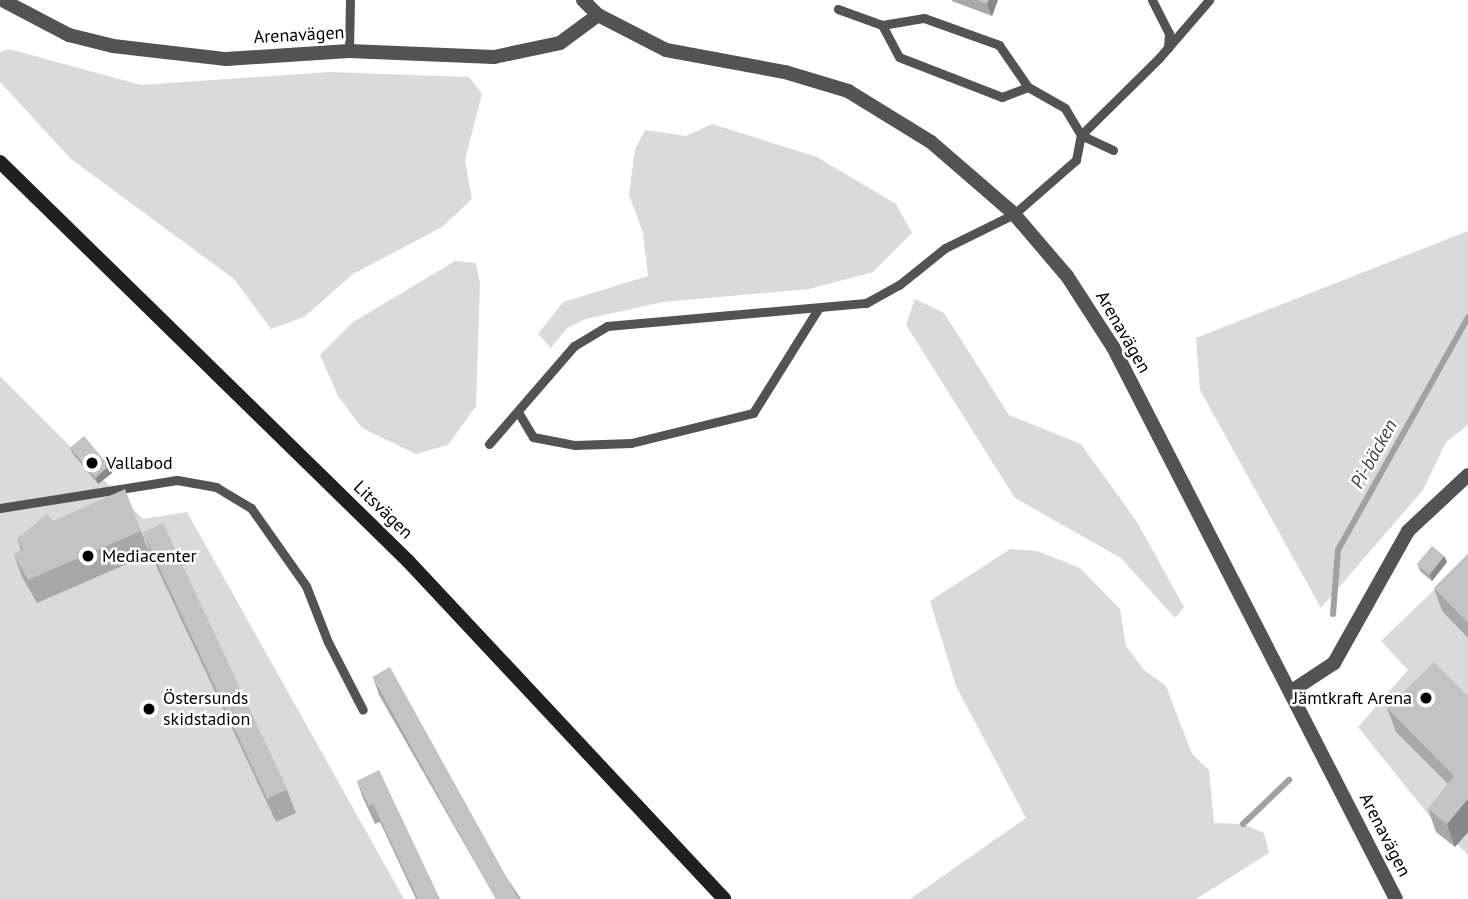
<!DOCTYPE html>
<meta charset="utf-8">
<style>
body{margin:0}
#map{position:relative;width:1468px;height:899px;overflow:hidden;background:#fff;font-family:"PT Sans",sans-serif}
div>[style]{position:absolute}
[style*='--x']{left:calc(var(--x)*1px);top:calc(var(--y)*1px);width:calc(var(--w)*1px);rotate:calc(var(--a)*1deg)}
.green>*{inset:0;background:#dadada}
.stream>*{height:6px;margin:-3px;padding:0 3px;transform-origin:3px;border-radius:3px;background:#a1a1a1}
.lane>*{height:9px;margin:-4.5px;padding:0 4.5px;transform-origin:4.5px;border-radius:4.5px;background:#535353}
.street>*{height:14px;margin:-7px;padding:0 7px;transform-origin:7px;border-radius:7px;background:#535353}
.secondary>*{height:14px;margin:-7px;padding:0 7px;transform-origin:7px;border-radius:7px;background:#202020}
.wall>*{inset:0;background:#a8a8a8}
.shaded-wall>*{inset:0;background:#888}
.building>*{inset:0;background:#c3c3c3;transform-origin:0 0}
.dots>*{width:19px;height:19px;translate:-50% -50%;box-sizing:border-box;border:4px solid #fff;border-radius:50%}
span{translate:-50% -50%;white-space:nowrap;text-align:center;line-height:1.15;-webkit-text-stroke:5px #fff;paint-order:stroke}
.street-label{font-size:18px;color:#000}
.poi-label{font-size:18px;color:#000}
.left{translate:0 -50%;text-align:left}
.right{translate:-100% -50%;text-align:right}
.water-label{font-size:19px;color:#424242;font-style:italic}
</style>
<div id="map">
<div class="green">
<div style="clip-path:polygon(9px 49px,141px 85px,330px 72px,469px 77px,482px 94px,465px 160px,472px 199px,442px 227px,353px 274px,304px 317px,271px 329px,234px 279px,71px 159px,0 82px,0 52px)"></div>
<div style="clip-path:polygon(712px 124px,817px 157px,896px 204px,912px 233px,873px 272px,809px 289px,663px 302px,586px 319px,567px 328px,551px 348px,538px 334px,563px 302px,648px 276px,643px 233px,629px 195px,635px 149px,645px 130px,686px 136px)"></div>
<div style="clip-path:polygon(1468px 231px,1468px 425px,1446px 442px,1423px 490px,1321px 608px,1200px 390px,1196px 338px)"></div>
<div style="clip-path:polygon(455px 261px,476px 263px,480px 283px,476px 406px,448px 445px,416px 454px,362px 428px,338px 396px,320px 355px,353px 322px)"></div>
<div style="clip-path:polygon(915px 299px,944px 313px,1009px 415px,1081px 444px,1137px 522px,1184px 607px,1175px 618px,1121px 558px,1015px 498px,906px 325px)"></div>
<div style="clip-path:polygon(0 376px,143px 519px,187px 512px,404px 899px,0 899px)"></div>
<div style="clip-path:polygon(1010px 549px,1037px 551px,1080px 568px,1120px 609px,1126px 646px,1144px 670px,1166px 686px,1192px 754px,1209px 770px,1214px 823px,1243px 824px,1264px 833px,1269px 853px,1196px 899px,910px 899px,1026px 818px,956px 686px,930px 601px)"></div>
<div style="clip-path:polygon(1468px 557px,1468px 855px,1431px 818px,1358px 727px,1408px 670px,1381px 641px)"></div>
</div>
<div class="stream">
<div style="--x:1333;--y:614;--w:64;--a:-85.5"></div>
<div style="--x:1338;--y:550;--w:267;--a:-60.8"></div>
<div style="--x:1243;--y:824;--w:64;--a:-43.7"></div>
</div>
<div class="lane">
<div style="--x:1152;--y:0;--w:37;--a:63"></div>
<div style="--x:1169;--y:33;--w:15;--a:94"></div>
<div style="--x:882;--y:25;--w:43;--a:-9.5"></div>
<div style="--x:924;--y:18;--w:80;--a:19.8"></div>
<div style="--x:999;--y:45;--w:51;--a:55.4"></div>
<div style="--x:349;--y:51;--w:51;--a:-88.9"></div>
<div style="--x:1113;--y:150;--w:35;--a:-155"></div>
<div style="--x:1081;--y:135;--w:110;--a:-44.6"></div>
<div style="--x:1159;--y:58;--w:77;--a:-49.2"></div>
<div style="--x:518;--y:412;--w:29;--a:59"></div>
<div style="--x:533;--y:437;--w:43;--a:10.8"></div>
<div style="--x:575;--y:445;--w:56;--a:-2"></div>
<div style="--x:631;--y:443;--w:126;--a:-13.8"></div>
<div style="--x:753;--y:413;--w:123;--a:-58"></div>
<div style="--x:489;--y:444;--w:130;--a:-49.1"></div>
<div style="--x:574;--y:346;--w:39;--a:-31"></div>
<div style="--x:607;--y:326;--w:260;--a:-5.1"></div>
<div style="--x:866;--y:303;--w:38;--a:-29"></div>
<div style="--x:899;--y:285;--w:59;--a:-38.8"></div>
<div style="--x:945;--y:248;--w:77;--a:-26.2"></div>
<div style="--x:1014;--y:214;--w:82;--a:-41.1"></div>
<div style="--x:1076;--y:160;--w:25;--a:-79"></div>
<div style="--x:1081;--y:135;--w:31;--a:-121"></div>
<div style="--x:1065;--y:108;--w:43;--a:-150.4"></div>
<div style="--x:1028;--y:87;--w:28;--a:159"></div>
<div style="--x:1002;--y:97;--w:110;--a:-158.8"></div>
<div style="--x:899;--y:57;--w:36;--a:-118"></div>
<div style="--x:882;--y:25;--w:47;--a:-160"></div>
<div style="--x:0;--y:508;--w:179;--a:-9"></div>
<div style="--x:177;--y:480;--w:40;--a:10"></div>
<div style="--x:216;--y:487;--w:41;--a:31"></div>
<div style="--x:251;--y:508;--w:95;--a:54.8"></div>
<div style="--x:306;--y:586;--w:60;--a:68.6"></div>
<div style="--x:328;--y:642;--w:76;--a:62.8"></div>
</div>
<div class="street">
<div style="--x:2;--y:0;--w:76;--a:27.6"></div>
<div style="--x:69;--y:35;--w:45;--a:14"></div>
<div style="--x:113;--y:46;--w:114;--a:6.6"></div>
<div style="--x:226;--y:59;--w:123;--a:-3.7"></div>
<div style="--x:349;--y:51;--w:145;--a:2.4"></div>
<div style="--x:494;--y:57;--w:67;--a:-12"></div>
<div style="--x:560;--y:43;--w:47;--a:-36.4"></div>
<div style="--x:583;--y:0;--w:21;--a:45"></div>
<div style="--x:598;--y:15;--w:76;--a:27.2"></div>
<div style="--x:666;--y:50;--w:121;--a:10.5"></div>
<div style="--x:785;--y:72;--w:66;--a:16.8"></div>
<div style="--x:848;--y:91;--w:97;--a:31.6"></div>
<div style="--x:931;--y:142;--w:110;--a:40.9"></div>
<div style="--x:1014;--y:214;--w:82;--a:49.5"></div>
<div style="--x:1067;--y:276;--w:85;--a:57.1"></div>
<div style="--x:1113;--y:347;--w:620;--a:62.86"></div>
<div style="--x:1290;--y:692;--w:53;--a:-33.4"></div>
<div style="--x:1334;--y:663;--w:151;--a:-60.7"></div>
<div style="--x:1408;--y:531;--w:82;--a:-43"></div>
</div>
<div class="secondary">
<div style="--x:0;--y:162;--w:571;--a:44.36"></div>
<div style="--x:408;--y:561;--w:463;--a:46.9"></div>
</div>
<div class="wall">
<div style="clip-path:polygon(952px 0,998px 0,992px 16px,952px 1px)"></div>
<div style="clip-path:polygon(70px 448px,112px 473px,98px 484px,73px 454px)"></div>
<div style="clip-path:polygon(53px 521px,141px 531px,150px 554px,37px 603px,22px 577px,14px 555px,21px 550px,17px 539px)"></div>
<div style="clip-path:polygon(143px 532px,287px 790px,296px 813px,276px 822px,151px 555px)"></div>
<div style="clip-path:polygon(1468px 554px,1468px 638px,1442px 611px,1434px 588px)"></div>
<div style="clip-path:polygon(1444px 556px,1447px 562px,1432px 581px,1420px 571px,1418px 565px)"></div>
<div style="clip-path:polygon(373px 677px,521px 899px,496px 899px,379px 695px)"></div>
<div style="clip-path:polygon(1468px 696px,1468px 832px,1455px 847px,1436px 832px,1428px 809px,1448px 784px,1396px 732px,1387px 708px)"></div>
<div style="clip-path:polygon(357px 781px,440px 899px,416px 899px,380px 822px,375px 824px,363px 798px)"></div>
</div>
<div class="shaded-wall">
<div style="clip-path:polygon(989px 0,998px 0,992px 16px,987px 4px)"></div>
<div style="clip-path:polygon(109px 466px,112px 473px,98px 484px,96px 478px)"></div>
<div style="clip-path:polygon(1444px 556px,1447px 562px,1432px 581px,1430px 575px)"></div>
<div style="clip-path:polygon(1468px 799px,1468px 832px,1455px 847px,1447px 824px)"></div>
</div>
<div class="building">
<div style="clip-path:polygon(977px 0,989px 0,987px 4px)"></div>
<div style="left:84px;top:436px;width:39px;height:18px;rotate:50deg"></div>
<div style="clip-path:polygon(125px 489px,141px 531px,28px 580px,14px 555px,23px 549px,17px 539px,47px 514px,53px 521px)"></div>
<div style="left:163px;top:523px;width:294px;height:22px;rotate:65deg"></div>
<div style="left:1432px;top:546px;width:16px;height:24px;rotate:40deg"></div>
<div style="clip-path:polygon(1468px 554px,1468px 621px,1467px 622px,1434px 588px)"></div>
<div style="clip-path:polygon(1434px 662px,1468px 696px,1468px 799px,1447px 824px,1428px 809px,1454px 776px,1387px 708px)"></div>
<div style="left:390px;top:667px;width:266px;height:20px;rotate:61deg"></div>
<div style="clip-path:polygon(379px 770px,440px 899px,418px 899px,373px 804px,369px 806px,357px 781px)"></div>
</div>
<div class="dots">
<div style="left:92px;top:463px;background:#000"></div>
<div style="left:88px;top:556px;background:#000"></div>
<div style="left:1426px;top:698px;background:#000"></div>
<div style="left:149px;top:709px;background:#000"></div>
</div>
<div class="street-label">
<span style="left:299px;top:35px;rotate:-3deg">Arenavägen</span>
<span style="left:1123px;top:332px;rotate:60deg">Arenavägen</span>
<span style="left:383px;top:510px;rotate:44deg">Litsvägen</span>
<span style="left:1385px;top:835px;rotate:63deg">Arenavägen</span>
</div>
<div class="poi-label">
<span class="left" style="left:106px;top:463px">Vallabod</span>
<span class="left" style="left:102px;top:556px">Mediacenter</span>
<span class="right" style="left:1412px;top:698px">Jämtkraft Arena</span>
<span class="left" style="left:163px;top:709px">Östersunds<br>skidstadion</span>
</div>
<div class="water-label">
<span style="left:1374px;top:454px;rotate:-61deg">Pi-bäcken</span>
</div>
</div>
